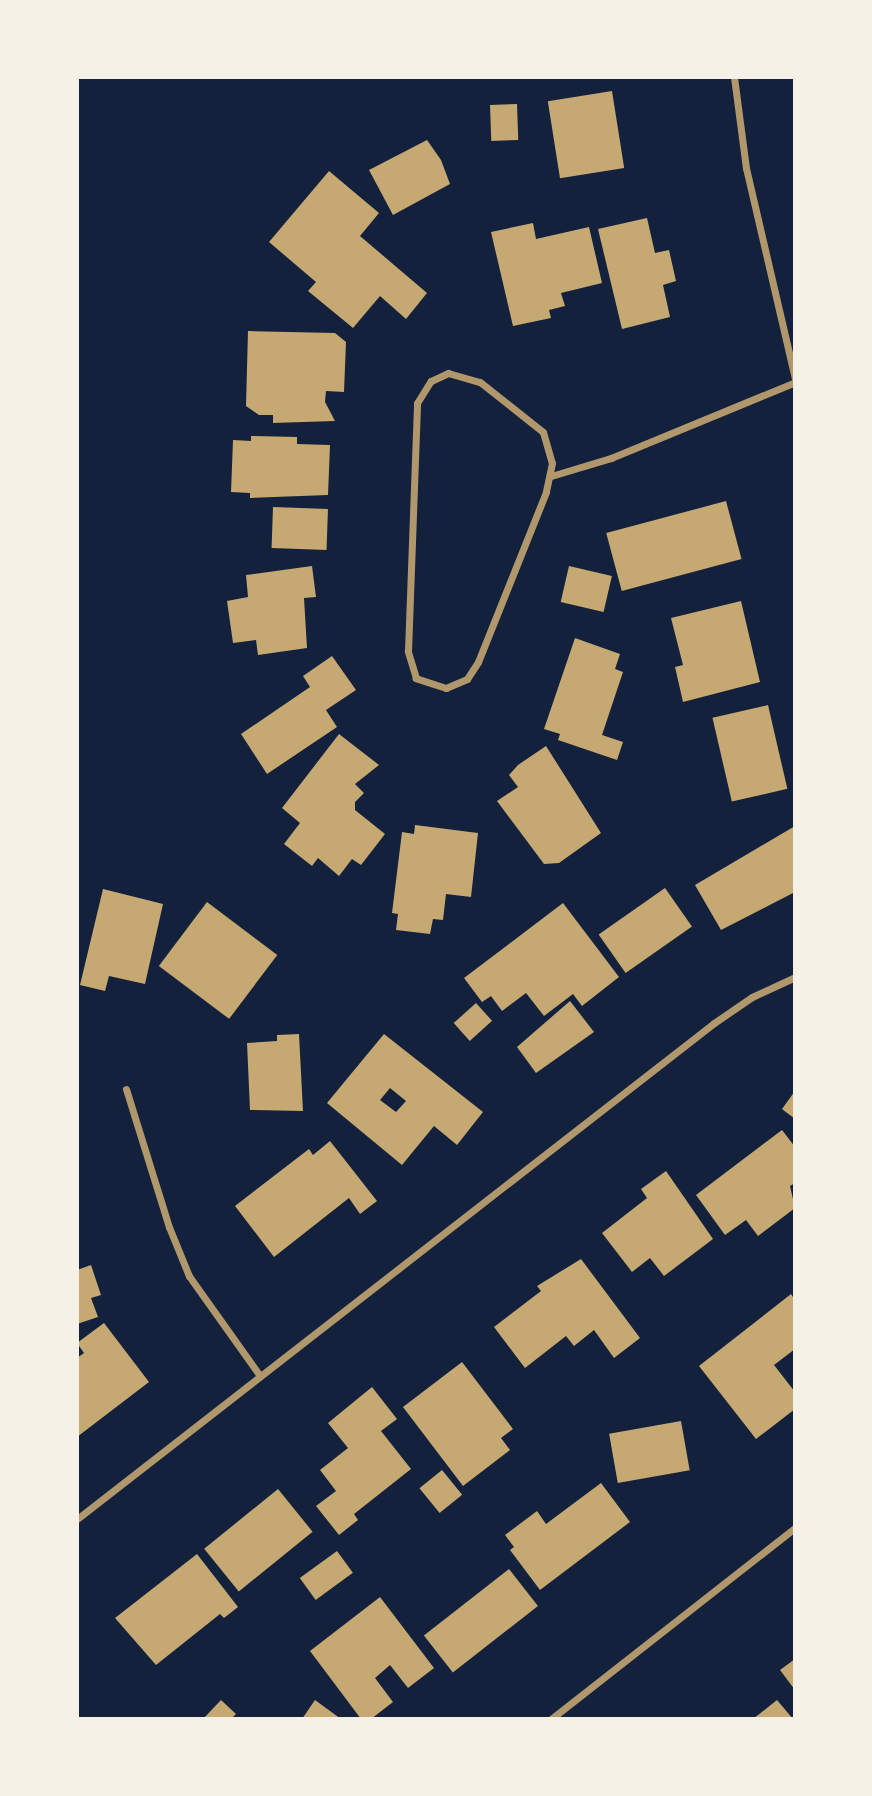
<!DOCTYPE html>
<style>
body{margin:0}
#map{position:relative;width:872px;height:1796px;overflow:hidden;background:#14213d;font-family:"Golos Text",sans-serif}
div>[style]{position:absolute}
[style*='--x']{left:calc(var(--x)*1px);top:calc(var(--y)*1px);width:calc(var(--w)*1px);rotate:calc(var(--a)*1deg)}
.building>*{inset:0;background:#c6a872;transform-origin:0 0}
.minor>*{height:7px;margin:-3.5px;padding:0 3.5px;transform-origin:3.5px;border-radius:3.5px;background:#b1986c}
span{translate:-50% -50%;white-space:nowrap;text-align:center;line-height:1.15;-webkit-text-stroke:6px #f6f1e7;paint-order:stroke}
.frame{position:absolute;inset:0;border:79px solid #f6f1e7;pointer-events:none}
</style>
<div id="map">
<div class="building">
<div style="left:612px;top:91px;width:78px;height:65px;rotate:81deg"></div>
<div style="left:517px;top:104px;width:36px;height:27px;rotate:88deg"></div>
<div style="clip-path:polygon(427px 140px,441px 160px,450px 184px,393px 215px,369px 170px)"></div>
<div style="clip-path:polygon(329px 171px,379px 213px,360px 236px,427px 293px,406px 319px,380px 296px,353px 328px,308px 291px,316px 282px,269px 242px)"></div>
<div style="clip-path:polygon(647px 218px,655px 253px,669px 250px,676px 281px,663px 285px,670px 317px,622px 329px,598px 229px)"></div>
<div style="clip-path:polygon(533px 223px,536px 239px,589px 227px,602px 283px,561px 293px,565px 306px,549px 310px,551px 318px,513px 326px,491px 232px)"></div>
<div style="clip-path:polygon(248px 331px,335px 333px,346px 342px,344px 392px,326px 391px,325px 402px,335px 421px,273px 423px,273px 415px,259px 415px,246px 406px)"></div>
<div style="clip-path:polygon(251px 436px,297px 437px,297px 444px,330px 445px,328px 495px,250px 498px,250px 493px,231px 492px,233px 440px,251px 441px)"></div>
<div style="left:726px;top:501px;width:60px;height:124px;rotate:75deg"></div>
<div style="left:273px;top:507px;width:55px;height:41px;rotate:2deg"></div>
<div style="clip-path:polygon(312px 566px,316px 597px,304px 598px,307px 648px,258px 655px,256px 640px,233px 643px,227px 601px,248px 597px,246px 575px)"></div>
<div style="left:569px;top:566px;width:44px;height:37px;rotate:13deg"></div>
<div style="clip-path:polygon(741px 601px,760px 682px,683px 702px,675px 667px,683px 665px,671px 618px)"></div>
<div style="clip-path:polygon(575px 638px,620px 654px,615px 669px,623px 672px,602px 735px,623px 742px,617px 760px,558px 740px,560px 734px,544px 729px)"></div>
<div style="clip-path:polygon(332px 656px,356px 690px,326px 710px,337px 727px,267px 774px,241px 734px,310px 687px,303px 676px)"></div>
<div style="left:768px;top:705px;width:86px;height:57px;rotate:77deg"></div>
<div style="clip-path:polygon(339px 734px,379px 765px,355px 784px,364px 793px,355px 802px,355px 810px,385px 834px,361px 865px,352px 859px,339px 876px,318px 858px,312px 866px,284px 844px,300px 823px,282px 808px)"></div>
<div style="clip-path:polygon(546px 746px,601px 833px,559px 863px,544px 864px,497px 801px,518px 787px,509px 775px,518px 765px)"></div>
<div style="clip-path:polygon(415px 825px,478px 833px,471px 897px,446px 894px,443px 920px,433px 919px,430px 934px,396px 930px,398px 914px,392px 913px,402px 832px,414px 834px)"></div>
<div style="clip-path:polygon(795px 826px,795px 892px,721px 930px,695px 885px)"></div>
<div style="left:665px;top:888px;width:47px;height:81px;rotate:55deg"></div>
<div style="clip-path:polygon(103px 889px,163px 904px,145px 984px,109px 976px,105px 991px,80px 985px)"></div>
<div style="left:207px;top:902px;width:88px;height:80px;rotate:37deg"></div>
<div style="clip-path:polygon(563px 903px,619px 977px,582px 1006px,573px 994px,544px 1016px,526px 993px,502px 1011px,491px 996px,482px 1002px,464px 978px)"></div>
<div style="clip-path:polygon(570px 1001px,594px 1032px,536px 1073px,517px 1047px)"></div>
<div style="left:476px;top:1003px;width:24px;height:30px;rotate:48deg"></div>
<div style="clip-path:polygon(299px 1034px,303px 1111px,250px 1110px,247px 1043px,277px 1041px,277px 1035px)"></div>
<div style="clip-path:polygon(evenodd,384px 1034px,483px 1112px,457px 1145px,434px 1126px,402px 1165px,327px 1103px,384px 1034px,390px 1088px,406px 1101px,396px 1112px,380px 1100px,390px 1088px)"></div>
<div style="clip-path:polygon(795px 1091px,795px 1119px,782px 1109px)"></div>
<div style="clip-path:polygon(782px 1130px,795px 1147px,795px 1183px,790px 1186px,795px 1208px,758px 1236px,746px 1220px,725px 1235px,696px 1195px)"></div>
<div style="clip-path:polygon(330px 1141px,377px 1201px,360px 1214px,349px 1198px,274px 1257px,235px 1206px,309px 1149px,313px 1155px)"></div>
<div style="clip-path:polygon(666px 1171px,713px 1239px,664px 1276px,650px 1258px,632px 1272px,602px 1233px,647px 1198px,641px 1189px)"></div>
<div style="clip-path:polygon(581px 1259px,640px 1338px,614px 1358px,594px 1330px,574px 1346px,566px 1336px,525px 1368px,494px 1327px,541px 1291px,537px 1286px)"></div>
<div style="clip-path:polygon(91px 1265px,101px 1295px,91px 1298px,98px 1317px,77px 1324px,77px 1270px)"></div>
<div style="clip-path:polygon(791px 1294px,795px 1300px,795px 1349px,774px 1365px,795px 1392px,795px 1409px,756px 1439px,699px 1366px)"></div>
<div style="clip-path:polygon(104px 1323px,149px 1382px,77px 1437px,77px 1358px,84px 1353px,77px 1343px)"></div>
<div style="clip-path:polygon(462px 1362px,513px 1429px,501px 1438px,510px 1450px,463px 1486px,403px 1407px)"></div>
<div style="clip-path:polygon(372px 1387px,397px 1419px,381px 1431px,411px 1469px,354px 1514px,358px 1520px,339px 1535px,316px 1506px,336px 1491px,320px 1470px,348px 1448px,328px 1423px)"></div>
<div style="left:681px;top:1421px;width:50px;height:73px;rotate:80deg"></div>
<div style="left:442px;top:1470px;width:32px;height:29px;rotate:51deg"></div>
<div style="clip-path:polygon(601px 1483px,630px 1522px,540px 1590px,510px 1550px,514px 1547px,505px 1535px,537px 1511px,546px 1524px)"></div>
<div style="left:278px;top:1489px;width:55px;height:95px;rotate:51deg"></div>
<div style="left:337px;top:1551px;width:27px;height:46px;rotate:54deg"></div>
<div style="clip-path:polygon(197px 1554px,238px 1607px,224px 1618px,220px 1614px,156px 1665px,115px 1618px)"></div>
<div style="left:509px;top:1569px;width:47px;height:108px;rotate:52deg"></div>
<div style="clip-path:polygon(380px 1597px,434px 1668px,408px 1688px,390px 1665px,375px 1678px,393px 1702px,371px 1719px,361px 1719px,310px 1651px)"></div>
<div style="clip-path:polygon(795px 1659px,795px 1690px,780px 1670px)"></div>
<div style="clip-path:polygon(221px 1700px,236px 1714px,231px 1719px,203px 1719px)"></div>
<div style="clip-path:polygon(315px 1700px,341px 1719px,302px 1719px)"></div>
<div style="clip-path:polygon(777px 1700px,793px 1719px,753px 1719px)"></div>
</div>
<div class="minor">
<div style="--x:734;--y:77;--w:92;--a:82.5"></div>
<div style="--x:746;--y:168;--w:216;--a:76.9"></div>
<div style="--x:448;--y:373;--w:33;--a:16"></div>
<div style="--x:480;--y:382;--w:80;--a:38.4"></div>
<div style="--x:543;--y:432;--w:32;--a:74"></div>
<div style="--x:552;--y:463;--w:30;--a:102"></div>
<div style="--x:546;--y:492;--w:183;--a:111.8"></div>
<div style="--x:478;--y:662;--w:20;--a:123"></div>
<div style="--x:467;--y:679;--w:23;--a:157"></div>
<div style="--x:446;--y:688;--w:32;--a:-162"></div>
<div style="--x:416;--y:678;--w:28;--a:-107"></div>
<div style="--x:408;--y:651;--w:248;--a:-87.9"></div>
<div style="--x:417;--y:403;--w:26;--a:-58"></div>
<div style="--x:431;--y:381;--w:19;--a:-25"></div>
<div style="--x:551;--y:476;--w:63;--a:-16.7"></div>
<div style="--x:611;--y:458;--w:199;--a:-22.4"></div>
<div style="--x:126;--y:1089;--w:145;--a:72.7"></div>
<div style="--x:169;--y:1227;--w:53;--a:67.8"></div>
<div style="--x:189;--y:1276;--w:123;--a:54.6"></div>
<div style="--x:77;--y:1519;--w:807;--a:-37.91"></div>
<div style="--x:714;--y:1023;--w:46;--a:-34.4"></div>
<div style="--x:752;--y:997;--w:47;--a:-24.9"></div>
<div style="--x:551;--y:1719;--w:310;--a:-38.1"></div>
</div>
<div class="frame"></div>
</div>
